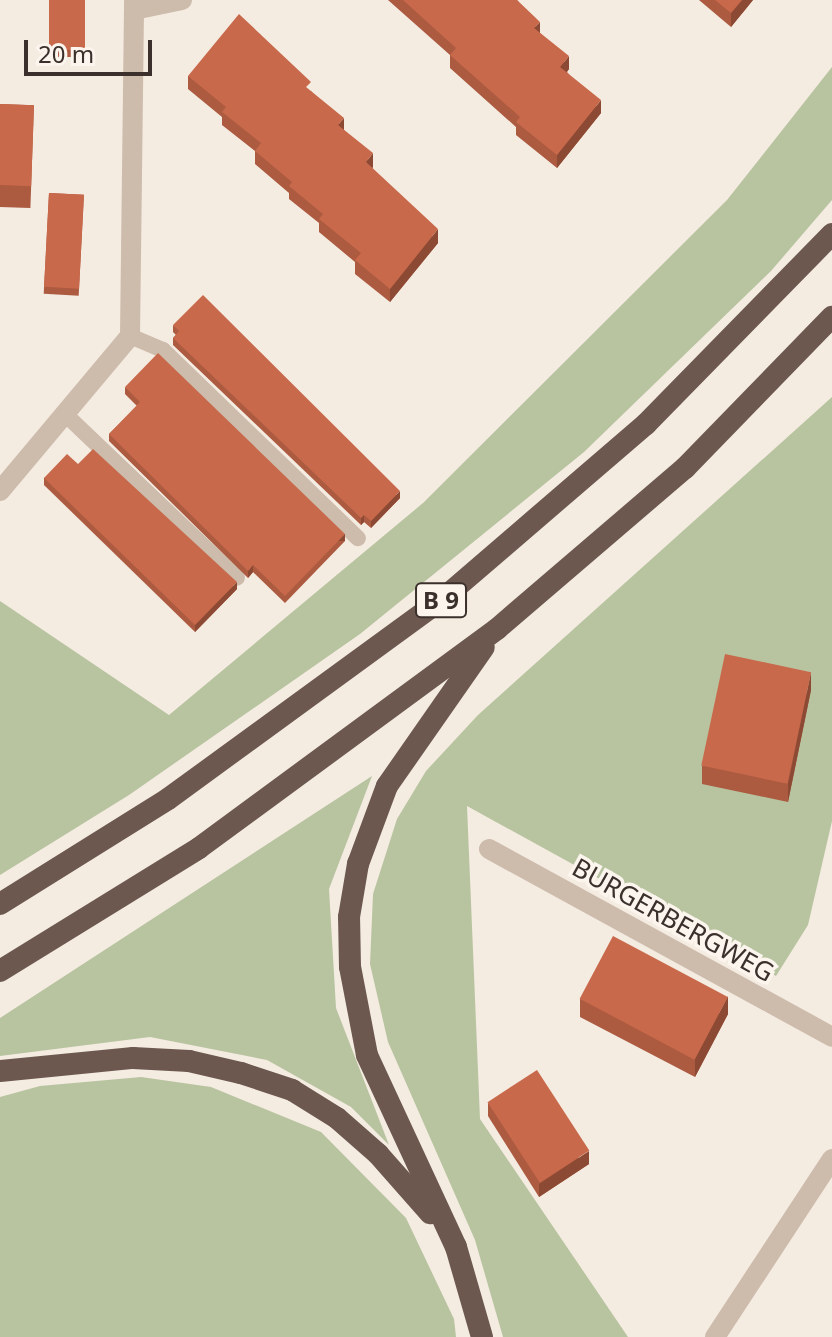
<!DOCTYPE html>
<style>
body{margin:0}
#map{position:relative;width:832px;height:1337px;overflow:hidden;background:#f4ebe1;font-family:"Noto Sans",sans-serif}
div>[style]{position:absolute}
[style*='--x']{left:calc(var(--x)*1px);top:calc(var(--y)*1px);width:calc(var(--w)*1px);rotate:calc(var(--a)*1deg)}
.green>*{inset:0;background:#b8c4a0}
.service>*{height:16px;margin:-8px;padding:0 8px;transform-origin:8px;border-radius:8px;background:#cdbbac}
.minor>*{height:20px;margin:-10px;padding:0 10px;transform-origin:10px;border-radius:10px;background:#cdbbac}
.trunk>*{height:22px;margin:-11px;padding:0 11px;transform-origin:11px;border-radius:11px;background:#6c584f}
.wall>*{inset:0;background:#ac5a40;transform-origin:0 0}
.shaded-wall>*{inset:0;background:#8c4a34;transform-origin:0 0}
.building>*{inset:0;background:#c8694b;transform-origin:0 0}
span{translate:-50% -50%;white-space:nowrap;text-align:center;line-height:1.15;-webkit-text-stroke:7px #fbf5ee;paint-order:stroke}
.shield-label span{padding:2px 6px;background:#fbf5ee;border:2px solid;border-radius:6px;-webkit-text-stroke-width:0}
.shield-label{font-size:24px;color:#3b302b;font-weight:700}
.street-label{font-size:26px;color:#3b302b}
.scale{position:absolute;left:24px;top:40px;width:128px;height:36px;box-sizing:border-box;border:4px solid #3b302b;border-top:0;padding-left:10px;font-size:24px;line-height:28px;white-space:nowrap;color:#3b302b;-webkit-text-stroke:6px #fbf5ee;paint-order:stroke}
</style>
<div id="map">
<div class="green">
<div style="clip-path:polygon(832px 67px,832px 200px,771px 271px,584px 452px,360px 634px,129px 795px,0 875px,0 601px,169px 715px,423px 503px,727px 200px)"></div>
<div style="clip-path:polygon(832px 397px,832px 821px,808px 925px,776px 976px,467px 806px,480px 1119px,628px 1337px,503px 1337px,475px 1240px,388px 1042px,370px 964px,373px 894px,397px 819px,426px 771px,478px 715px)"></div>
<div style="clip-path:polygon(372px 776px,329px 889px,336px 1008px,389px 1145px,351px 1107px,267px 1060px,150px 1037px,0 1056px,0 1018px)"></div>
<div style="clip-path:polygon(141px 1077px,211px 1087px,321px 1132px,406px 1218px,454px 1319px,456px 1337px,0 1337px,0 1097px,40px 1086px)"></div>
</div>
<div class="service">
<div style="--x:130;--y:336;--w:36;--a:23"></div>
<div style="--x:163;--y:350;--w:271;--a:44"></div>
<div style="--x:66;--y:415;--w:236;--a:43.6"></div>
</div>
<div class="minor">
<div style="--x:134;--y:10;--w:49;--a:-11.8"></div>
<div style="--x:0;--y:491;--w:202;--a:-50"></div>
<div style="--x:130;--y:336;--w:336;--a:-89.3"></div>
<div style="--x:489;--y:849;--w:391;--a:28.7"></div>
<div style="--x:715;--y:1337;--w:213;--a:-56.7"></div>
</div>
<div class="trunk">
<div style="--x:0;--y:904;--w:198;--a:-32"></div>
<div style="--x:168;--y:799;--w:344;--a:-36.1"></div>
<div style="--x:446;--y:596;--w:264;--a:-40.7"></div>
<div style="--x:646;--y:424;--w:266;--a:-45.6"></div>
<div style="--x:0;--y:971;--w:234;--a:-31.7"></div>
<div style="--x:199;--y:848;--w:370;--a:-36.3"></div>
<div style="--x:497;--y:629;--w:248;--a:-40.6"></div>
<div style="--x:685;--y:468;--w:211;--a:-45.8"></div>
<div style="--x:0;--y:1071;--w:134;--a:-5.6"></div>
<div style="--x:133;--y:1058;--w:56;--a:3.1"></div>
<div style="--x:189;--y:1061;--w:53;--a:13"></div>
<div style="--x:241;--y:1073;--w:54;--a:18.4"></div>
<div style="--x:292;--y:1090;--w:53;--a:31.9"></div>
<div style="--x:337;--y:1118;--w:55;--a:41.3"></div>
<div style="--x:378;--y:1154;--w:79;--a:48.6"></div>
<div style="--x:482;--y:1337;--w:94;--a:-106.1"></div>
<div style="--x:456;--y:1247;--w:212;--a:-114.9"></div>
<div style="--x:367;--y:1055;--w:90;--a:-100.9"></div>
<div style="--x:350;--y:967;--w:50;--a:-91.1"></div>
<div style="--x:349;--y:917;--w:54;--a:-80.4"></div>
<div style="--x:358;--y:864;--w:83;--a:-69.6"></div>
<div style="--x:387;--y:786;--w:169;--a:-55.1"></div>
</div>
<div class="wall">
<div style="left:49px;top:0;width:36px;height:57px"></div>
<div style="clip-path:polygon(388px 0,517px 0,540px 33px,569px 69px,567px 72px,601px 113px,557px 168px,516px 135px,516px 127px,450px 68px,450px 55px)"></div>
<div style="clip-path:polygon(699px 0,753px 0,731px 27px)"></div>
<div style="clip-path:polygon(188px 76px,311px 91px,344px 130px,373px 167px,372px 168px,438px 243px,390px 302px,355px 274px,355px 262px,319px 232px,319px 223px,289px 199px,289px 193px,255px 164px,255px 151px,222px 125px,222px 117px,188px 89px)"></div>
<div style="left:0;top:104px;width:34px;height:103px;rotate:2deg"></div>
<div style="left:49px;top:193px;width:35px;height:101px;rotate:3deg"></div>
<div style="clip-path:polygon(173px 325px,400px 498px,371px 528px,364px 522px,361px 525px,173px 345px,173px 338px,176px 335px,173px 332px)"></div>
<div style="clip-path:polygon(125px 387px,345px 541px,285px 603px,253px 572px,248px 578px,109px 441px,109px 434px,137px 406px,125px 394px)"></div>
<div style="clip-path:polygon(78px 464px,237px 589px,195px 632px,44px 485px,44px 478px)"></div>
<div style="clip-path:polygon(811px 690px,788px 802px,702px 784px,702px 766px)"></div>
<div style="clip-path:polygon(580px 999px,728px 1014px,695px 1077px,580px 1017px)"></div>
<div style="clip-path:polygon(488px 1103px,589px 1164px,539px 1197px,488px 1116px)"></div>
</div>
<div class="shaded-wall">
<div style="clip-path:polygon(742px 0,753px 0,731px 27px,731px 13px)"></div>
<div style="clip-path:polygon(540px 22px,540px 35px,534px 28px)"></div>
<div style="clip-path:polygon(569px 56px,569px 69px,560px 80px,560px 67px)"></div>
<div style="clip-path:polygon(601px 100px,601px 113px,557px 168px,557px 155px)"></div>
<div style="clip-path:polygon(344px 118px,344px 131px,338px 125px)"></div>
<div style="clip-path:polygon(373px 153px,373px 167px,366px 175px,366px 162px)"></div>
<div style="clip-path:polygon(438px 229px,438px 243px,390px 302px,390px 289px)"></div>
<div style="clip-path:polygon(400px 491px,400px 498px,371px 528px,371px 521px)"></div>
<div style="clip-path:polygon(364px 515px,364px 522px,361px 525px,361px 518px)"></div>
<div style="left:345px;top:534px;width:7px;height:86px;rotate:90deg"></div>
<div style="clip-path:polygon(253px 565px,253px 572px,248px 578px,248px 571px)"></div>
<div style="clip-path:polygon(237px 582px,237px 589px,195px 632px,195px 625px)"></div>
<div style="clip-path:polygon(811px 672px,811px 690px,788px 802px,788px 784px)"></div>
<div style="clip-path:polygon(728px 996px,728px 1014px,695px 1077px,695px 1059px)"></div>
<div style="clip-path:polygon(589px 1151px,589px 1164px,539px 1197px,539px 1184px)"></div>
</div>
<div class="building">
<div style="left:49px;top:0;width:36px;height:50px"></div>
<div style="clip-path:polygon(403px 0,517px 0,540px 22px,534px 28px,569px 56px,560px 67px,601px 100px,557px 155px,516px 122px,520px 117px,450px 55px,456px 48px)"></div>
<div style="clip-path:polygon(715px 0,742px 0,731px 13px)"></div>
<div style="clip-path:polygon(239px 14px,311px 82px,306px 87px,344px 118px,338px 125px,373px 153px,366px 162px,438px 229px,390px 289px,355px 260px,361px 253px,319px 219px,323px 214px,289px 186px,292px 182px,255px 151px,261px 143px,222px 112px,226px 107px,188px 76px)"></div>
<div style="left:0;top:104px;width:34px;height:81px;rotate:2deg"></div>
<div style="left:49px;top:193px;width:35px;height:94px;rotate:3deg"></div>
<div style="clip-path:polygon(203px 295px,400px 491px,371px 521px,364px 515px,361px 518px,173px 338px,179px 331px,173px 325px)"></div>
<div style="clip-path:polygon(158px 353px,345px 534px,285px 596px,253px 565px,248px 571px,109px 434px,140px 402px,125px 387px)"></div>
<div style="clip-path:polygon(93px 449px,237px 582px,195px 625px,44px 478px,67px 454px,78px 464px)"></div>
<div style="left:725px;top:654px;width:88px;height:114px;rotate:12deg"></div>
<div style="left:613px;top:936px;width:130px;height:71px;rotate:28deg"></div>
<div style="left:537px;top:1070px;width:96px;height:59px;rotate:57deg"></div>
</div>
<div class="shield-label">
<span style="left:441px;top:600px">B 9</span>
</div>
<div class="street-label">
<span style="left:673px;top:920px;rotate:29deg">BURGERBERGWEG</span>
</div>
<div class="scale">20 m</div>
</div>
